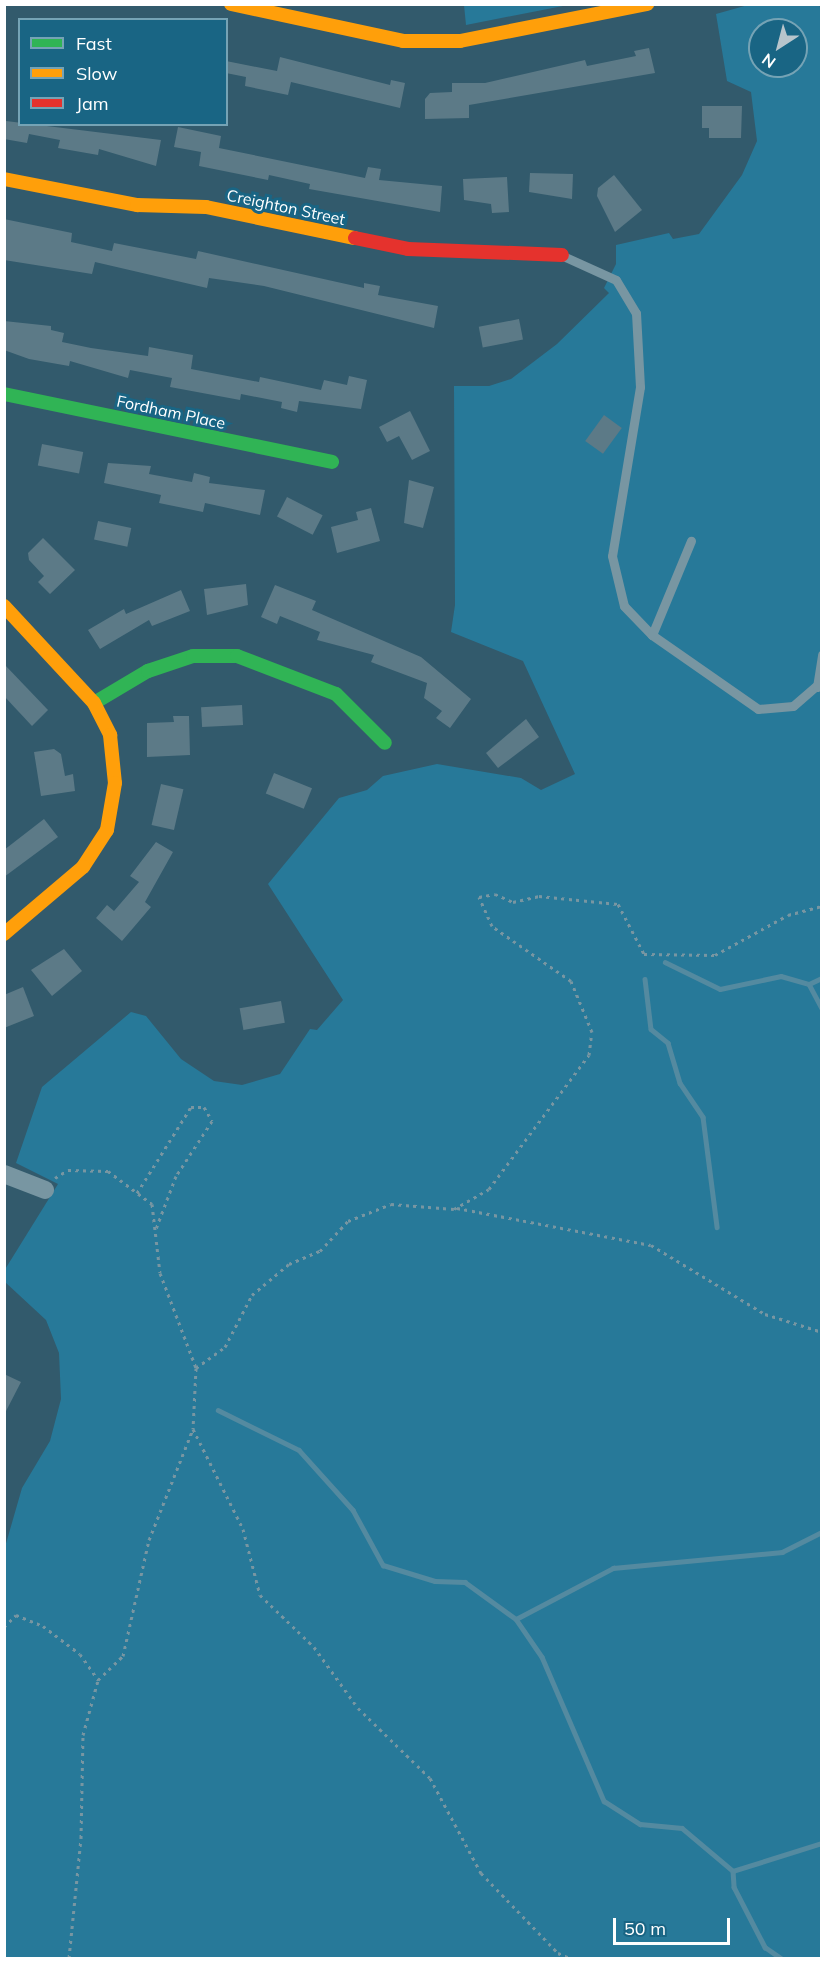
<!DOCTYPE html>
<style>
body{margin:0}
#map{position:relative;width:826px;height:1963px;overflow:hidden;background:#325a6c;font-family:Mulish,sans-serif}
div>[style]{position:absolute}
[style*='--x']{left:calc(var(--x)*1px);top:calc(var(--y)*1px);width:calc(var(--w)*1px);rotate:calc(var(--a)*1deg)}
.green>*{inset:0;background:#277999}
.stream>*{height:4.5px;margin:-2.25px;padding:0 2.25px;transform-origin:2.25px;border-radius:2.25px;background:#548aa0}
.building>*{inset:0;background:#5c7a87;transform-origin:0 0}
.path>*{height:3px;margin-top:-1.5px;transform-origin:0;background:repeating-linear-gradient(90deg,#7896a2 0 3px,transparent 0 7.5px)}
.lane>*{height:9px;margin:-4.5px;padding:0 4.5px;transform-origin:4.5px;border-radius:4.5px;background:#7896a2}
.street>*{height:18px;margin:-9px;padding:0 9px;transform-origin:9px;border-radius:9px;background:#7896a2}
.fast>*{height:14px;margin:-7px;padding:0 7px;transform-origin:7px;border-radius:7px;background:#30b455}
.slow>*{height:14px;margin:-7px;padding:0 7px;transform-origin:7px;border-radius:7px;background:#ff9f0a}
.jam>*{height:14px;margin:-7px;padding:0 7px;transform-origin:7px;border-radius:7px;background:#e5322d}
span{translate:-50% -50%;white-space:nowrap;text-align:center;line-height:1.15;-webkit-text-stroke:6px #196584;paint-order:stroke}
.street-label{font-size:16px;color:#fff}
.frame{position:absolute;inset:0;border:6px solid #fff;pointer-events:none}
.legend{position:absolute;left:18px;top:18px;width:210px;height:108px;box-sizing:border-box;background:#196584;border:2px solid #75a3b5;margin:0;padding:8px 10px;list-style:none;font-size:18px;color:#fff}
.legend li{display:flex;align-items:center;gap:12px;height:30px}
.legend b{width:30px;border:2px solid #75a3b5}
.north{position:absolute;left:748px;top:18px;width:60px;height:60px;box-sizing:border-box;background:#196584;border:2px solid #75a3b5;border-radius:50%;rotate:216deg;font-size:16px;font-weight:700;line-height:24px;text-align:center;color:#fff}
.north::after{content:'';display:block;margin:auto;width:21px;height:27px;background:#b7c5cc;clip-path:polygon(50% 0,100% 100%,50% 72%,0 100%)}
.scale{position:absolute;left:613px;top:1918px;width:117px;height:27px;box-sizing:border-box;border:3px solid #fff;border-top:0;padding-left:8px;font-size:18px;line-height:21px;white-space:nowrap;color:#fff;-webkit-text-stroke:4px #196584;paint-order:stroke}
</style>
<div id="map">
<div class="green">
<div style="clip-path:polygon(464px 5px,464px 4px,568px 5px,466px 25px)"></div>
<div style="clip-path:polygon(evenodd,748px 5px,819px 5px,822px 11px,821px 1958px,5px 1958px,5px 1547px,22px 1488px,50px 1441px,61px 1399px,59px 1353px,46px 1320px,5px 1282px,4px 1271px,58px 1184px,16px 1163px,42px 1087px,131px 1012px,146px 1016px,181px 1059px,214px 1081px,242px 1085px,280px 1074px,310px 1029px,317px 1030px,343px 1000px,268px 884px,339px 798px,367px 790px,383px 776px,437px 764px,521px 778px,541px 790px,575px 774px,523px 661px,451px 632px,455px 605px,454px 386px,489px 386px,511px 379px,557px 344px,609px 293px,604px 288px,616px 264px,616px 245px,669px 233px,673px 239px,699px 234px,742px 175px,757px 141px,751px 92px,727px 81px,716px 14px,748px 5px,760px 30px,796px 30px,796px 66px,760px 66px,760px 30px)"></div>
</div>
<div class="stream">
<div style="--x:665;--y:962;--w:61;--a:26.1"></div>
<div style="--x:720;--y:989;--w:62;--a:-12"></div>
<div style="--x:781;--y:976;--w:29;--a:16"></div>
<div style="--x:809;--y:984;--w:14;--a:-25"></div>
<div style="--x:645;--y:979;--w:50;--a:83.2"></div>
<div style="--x:651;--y:1029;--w:22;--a:39"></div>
<div style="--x:668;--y:1043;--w:42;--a:73.3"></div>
<div style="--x:680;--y:1083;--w:41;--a:55.9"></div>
<div style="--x:703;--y:1117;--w:111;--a:82.7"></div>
<div style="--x:809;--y:984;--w:27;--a:62"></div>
<div style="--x:218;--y:1410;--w:90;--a:26.3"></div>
<div style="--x:299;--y:1450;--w:81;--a:48"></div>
<div style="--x:353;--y:1510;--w:63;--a:61.4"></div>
<div style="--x:383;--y:1565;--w:54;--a:17.1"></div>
<div style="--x:435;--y:1581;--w:30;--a:2"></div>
<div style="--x:465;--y:1582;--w:63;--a:36"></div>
<div style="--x:516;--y:1619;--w:110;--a:-27.7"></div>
<div style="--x:613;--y:1568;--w:170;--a:-5.4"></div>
<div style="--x:782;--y:1552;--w:45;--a:-26.6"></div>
<div style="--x:516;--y:1619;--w:46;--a:55.6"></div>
<div style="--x:542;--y:1657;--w:157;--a:66.7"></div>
<div style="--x:604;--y:1801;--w:43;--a:32.6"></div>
<div style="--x:640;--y:1824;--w:42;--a:5.4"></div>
<div style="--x:682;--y:1828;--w:67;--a:40.1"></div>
<div style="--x:733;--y:1871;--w:16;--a:86"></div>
<div style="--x:734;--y:1887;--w:68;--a:62.7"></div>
<div style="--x:765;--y:1947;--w:19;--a:35"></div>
<div style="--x:733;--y:1871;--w:93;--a:-17.5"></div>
</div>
<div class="building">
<div style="clip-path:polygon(649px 48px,655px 73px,469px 105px,469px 118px,425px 119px,425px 99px,430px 93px,452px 92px,452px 83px,485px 83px,585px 60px,587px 66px,636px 56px,634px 51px)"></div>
<div style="clip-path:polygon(280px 57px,390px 85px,391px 80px,405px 83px,400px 108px,291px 82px,288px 95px,245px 86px,246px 77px,226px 73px,226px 61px,277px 71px)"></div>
<div style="clip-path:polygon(702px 106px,742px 106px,741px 138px,709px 138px,709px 128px,702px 128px)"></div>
<div style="clip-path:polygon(6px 121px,161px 140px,156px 166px,99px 149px,98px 155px,58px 148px,60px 140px,29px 134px,27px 143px,4px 139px)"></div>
<div style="clip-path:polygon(178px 127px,221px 136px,219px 148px,365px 178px,368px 167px,381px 169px,379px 180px,442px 186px,440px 212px,309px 189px,310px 184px,269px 175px,268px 180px,199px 166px,201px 152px,174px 147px)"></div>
<div style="clip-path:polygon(530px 173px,573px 174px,572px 199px,529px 192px)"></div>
<div style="clip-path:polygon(614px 175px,642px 210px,615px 232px,597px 196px,598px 188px)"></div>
<div style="clip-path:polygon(507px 177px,509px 212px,492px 213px,491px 204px,464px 200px,463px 179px)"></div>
<div style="clip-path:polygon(4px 219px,72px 233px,71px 242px,112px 251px,114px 243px,196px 259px,198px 251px,364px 288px,364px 283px,380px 286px,378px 295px,438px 306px,434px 328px,264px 286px,209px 278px,207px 288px,95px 262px,92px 274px,4px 260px)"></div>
<div style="left:519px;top:319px;width:21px;height:41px;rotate:79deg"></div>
<div style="clip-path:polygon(4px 321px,51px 326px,51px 330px,64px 333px,62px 342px,91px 348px,148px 356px,149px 347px,193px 355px,191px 369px,259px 382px,260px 377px,321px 390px,324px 380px,347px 385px,349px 376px,367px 380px,361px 409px,299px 401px,297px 412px,281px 408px,282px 402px,241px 394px,240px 400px,170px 387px,172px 378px,130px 370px,128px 378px,70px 361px,69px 366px,29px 359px,4px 350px)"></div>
<div style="clip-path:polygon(410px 411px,430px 451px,412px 460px,399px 436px,387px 442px,379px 427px)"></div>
<div style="left:604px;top:415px;width:22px;height:32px;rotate:36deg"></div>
<div style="left:42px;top:444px;width:42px;height:22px;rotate:11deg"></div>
<div style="clip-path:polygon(108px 463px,151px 466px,149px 474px,192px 482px,194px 473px,210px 477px,209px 483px,265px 490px,260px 515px,205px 503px,203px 512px,159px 503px,161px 495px,104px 483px)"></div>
<div style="clip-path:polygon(409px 480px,434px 487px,423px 528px,404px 523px)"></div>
<div style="left:287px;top:497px;width:40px;height:22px;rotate:27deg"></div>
<div style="clip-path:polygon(371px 508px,380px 541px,337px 553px,331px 527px,358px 520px,356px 512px)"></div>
<div style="left:98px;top:521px;width:34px;height:19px;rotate:12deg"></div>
<div style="clip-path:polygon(43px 538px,75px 570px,50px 594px,38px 582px,44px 576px,29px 560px,28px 553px)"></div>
<div style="clip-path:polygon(246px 584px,248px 605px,207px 615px,204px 589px)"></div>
<div style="clip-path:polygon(275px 585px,316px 601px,312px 610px,421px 657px,471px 699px,450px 728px,436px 718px,442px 711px,424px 698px,427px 683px,371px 662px,374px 655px,317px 640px,320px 632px,280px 616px,277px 624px,261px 617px)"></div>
<div style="clip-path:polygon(181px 590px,190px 611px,152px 626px,149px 620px,100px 649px,88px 630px,124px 609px,126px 614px)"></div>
<div style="clip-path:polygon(4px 664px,48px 710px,32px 726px,4px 696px)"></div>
<div style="left:242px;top:705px;width:20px;height:41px;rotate:87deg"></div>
<div style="clip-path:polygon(173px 716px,189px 716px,190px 755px,147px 757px,147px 723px,174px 722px)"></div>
<div style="clip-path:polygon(526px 719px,539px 737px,498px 768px,486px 753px)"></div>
<div style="clip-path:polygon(54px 749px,61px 754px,65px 776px,73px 774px,75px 791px,41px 796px,34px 752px)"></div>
<div style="left:274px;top:773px;width:41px;height:22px;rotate:22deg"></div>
<div style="left:161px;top:784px;width:23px;height:42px;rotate:13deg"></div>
<div style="clip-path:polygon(44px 819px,58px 837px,4px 877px,4px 850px)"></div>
<div style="clip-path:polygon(156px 842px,173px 852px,145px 902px,151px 907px,122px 941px,96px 918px,107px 905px,114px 911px,139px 882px,130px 876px)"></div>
<div style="clip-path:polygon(64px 949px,82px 971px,52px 996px,31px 970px)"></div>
<div style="clip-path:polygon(23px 987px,34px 1016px,4px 1028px,4px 995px)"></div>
<div style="left:281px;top:1001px;width:22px;height:42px;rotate:80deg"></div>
<div style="clip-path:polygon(4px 1374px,21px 1382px,4px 1415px)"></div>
</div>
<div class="path">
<div style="--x:55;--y:1178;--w:15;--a:-32"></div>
<div style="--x:68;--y:1170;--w:40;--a:1.4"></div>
<div style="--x:108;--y:1171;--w:55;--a:36.9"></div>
<div style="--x:152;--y:1204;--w:69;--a:83.4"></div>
<div style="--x:160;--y:1273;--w:102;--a:69.2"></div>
<div style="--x:196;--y:1368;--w:61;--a:92.8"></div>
<div style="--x:193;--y:1429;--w:112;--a:63.4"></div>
<div style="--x:243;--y:1529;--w:68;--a:75.6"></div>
<div style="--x:260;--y:1595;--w:75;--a:43.9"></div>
<div style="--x:314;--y:1647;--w:75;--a:54.2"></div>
<div style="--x:358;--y:1708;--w:100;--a:44.2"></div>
<div style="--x:430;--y:1778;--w:108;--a:61.8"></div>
<div style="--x:481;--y:1873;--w:111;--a:46.1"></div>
<div style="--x:558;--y:1953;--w:13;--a:23"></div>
<div style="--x:137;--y:1193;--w:102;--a:-57.9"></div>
<div style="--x:191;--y:1107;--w:13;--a:0"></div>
<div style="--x:204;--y:1107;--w:16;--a:60"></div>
<div style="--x:212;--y:1121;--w:66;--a:123.2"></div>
<div style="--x:176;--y:1176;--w:57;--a:110.7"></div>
<div style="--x:457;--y:1208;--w:197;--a:10.8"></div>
<div style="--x:651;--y:1245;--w:133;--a:31.2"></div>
<div style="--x:765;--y:1314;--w:60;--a:17.5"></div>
<div style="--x:196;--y:1368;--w:36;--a:-36"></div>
<div style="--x:225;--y:1347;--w:59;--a:-62.6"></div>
<div style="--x:252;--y:1295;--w:48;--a:-40"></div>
<div style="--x:289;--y:1264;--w:34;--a:-23"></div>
<div style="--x:320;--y:1251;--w:41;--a:-47"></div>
<div style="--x:348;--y:1221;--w:46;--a:-21.6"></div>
<div style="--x:391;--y:1204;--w:63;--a:4.5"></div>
<div style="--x:454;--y:1209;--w:40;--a:-29.7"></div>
<div style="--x:489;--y:1189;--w:167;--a:-53.3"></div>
<div style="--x:589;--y:1055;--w:23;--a:-83"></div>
<div style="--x:592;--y:1032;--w:55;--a:-112.4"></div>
<div style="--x:571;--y:981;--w:96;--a:-145.2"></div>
<div style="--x:492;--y:926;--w:32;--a:-114"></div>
<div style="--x:479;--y:897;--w:16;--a:-11"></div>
<div style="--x:495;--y:894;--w:20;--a:24"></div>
<div style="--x:513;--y:902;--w:27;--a:-13"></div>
<div style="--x:539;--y:896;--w:79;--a:5.8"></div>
<div style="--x:618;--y:904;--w:56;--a:62.5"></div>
<div style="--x:644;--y:954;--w:71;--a:0.8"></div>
<div style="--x:715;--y:955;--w:83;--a:-28.7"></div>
<div style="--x:788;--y:915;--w:35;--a:-15"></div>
<div style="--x:4;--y:1627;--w:17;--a:-45"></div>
<div style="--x:16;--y:1615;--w:29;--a:22"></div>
<div style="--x:43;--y:1626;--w:46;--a:37.1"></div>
<div style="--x:80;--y:1654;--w:32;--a:55"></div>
<div style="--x:69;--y:1958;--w:121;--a:-84.3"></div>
<div style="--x:81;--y:1838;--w:103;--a:-88.9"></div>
<div style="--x:83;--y:1735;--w:57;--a:-74.7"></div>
<div style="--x:98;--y:1680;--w:35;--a:-44"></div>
<div style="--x:123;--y:1656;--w:119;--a:-77.4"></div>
<div style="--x:149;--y:1540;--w:119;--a:-68.4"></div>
</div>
<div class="lane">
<div style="--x:563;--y:256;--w:58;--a:24.4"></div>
<div style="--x:616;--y:280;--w:39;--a:59"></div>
<div style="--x:636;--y:313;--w:74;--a:86.9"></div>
<div style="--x:640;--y:387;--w:171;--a:99.4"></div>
<div style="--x:612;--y:556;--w:51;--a:76.5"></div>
<div style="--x:624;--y:606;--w:40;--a:46"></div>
<div style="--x:652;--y:635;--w:129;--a:34.9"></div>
<div style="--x:758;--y:709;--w:35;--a:-5"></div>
<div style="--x:793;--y:706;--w:38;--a:-41"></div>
<div style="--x:652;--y:635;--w:102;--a:-67.5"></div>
<div style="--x:817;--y:687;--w:33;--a:-81"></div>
</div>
<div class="street">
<div style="--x:4;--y:1174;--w:44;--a:21.3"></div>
</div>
<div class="fast">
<div style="--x:4;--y:394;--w:335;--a:11.7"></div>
<div style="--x:94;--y:703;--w:63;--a:-30.7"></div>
<div style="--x:148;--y:671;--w:47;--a:-18.4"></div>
<div style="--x:193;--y:656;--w:44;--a:0"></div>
<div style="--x:237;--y:656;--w:106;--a:21"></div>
<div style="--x:336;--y:694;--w:69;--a:45"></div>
</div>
<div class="slow">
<div style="--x:231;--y:4;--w:176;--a:12.1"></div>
<div style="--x:403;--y:41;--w:57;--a:0"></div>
<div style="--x:460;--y:41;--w:191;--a:-11.2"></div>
<div style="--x:4;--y:179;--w:136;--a:11.1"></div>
<div style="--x:137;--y:205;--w:69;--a:1.7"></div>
<div style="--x:206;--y:207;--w:152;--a:11.8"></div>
<div style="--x:4;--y:606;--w:132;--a:47.1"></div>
<div style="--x:94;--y:703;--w:36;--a:63"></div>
<div style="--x:110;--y:735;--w:48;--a:84.1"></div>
<div style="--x:115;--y:783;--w:48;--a:99.7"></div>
<div style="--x:107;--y:830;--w:44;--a:123"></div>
<div style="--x:83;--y:867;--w:104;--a:139.7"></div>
</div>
<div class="jam">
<div style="--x:355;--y:238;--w:54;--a:11.7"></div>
<div style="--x:408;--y:249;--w:154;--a:2.2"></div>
</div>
<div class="street-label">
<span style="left:286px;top:207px;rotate:12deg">Creighton Street</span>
<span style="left:171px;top:412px;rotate:12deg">Fordham Place</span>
</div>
<div class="frame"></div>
<ul class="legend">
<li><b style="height:8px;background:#30b455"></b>Fast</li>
<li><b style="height:8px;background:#ff9f0a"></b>Slow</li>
<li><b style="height:8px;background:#e5322d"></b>Jam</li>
</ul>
<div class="north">N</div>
<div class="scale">50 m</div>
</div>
